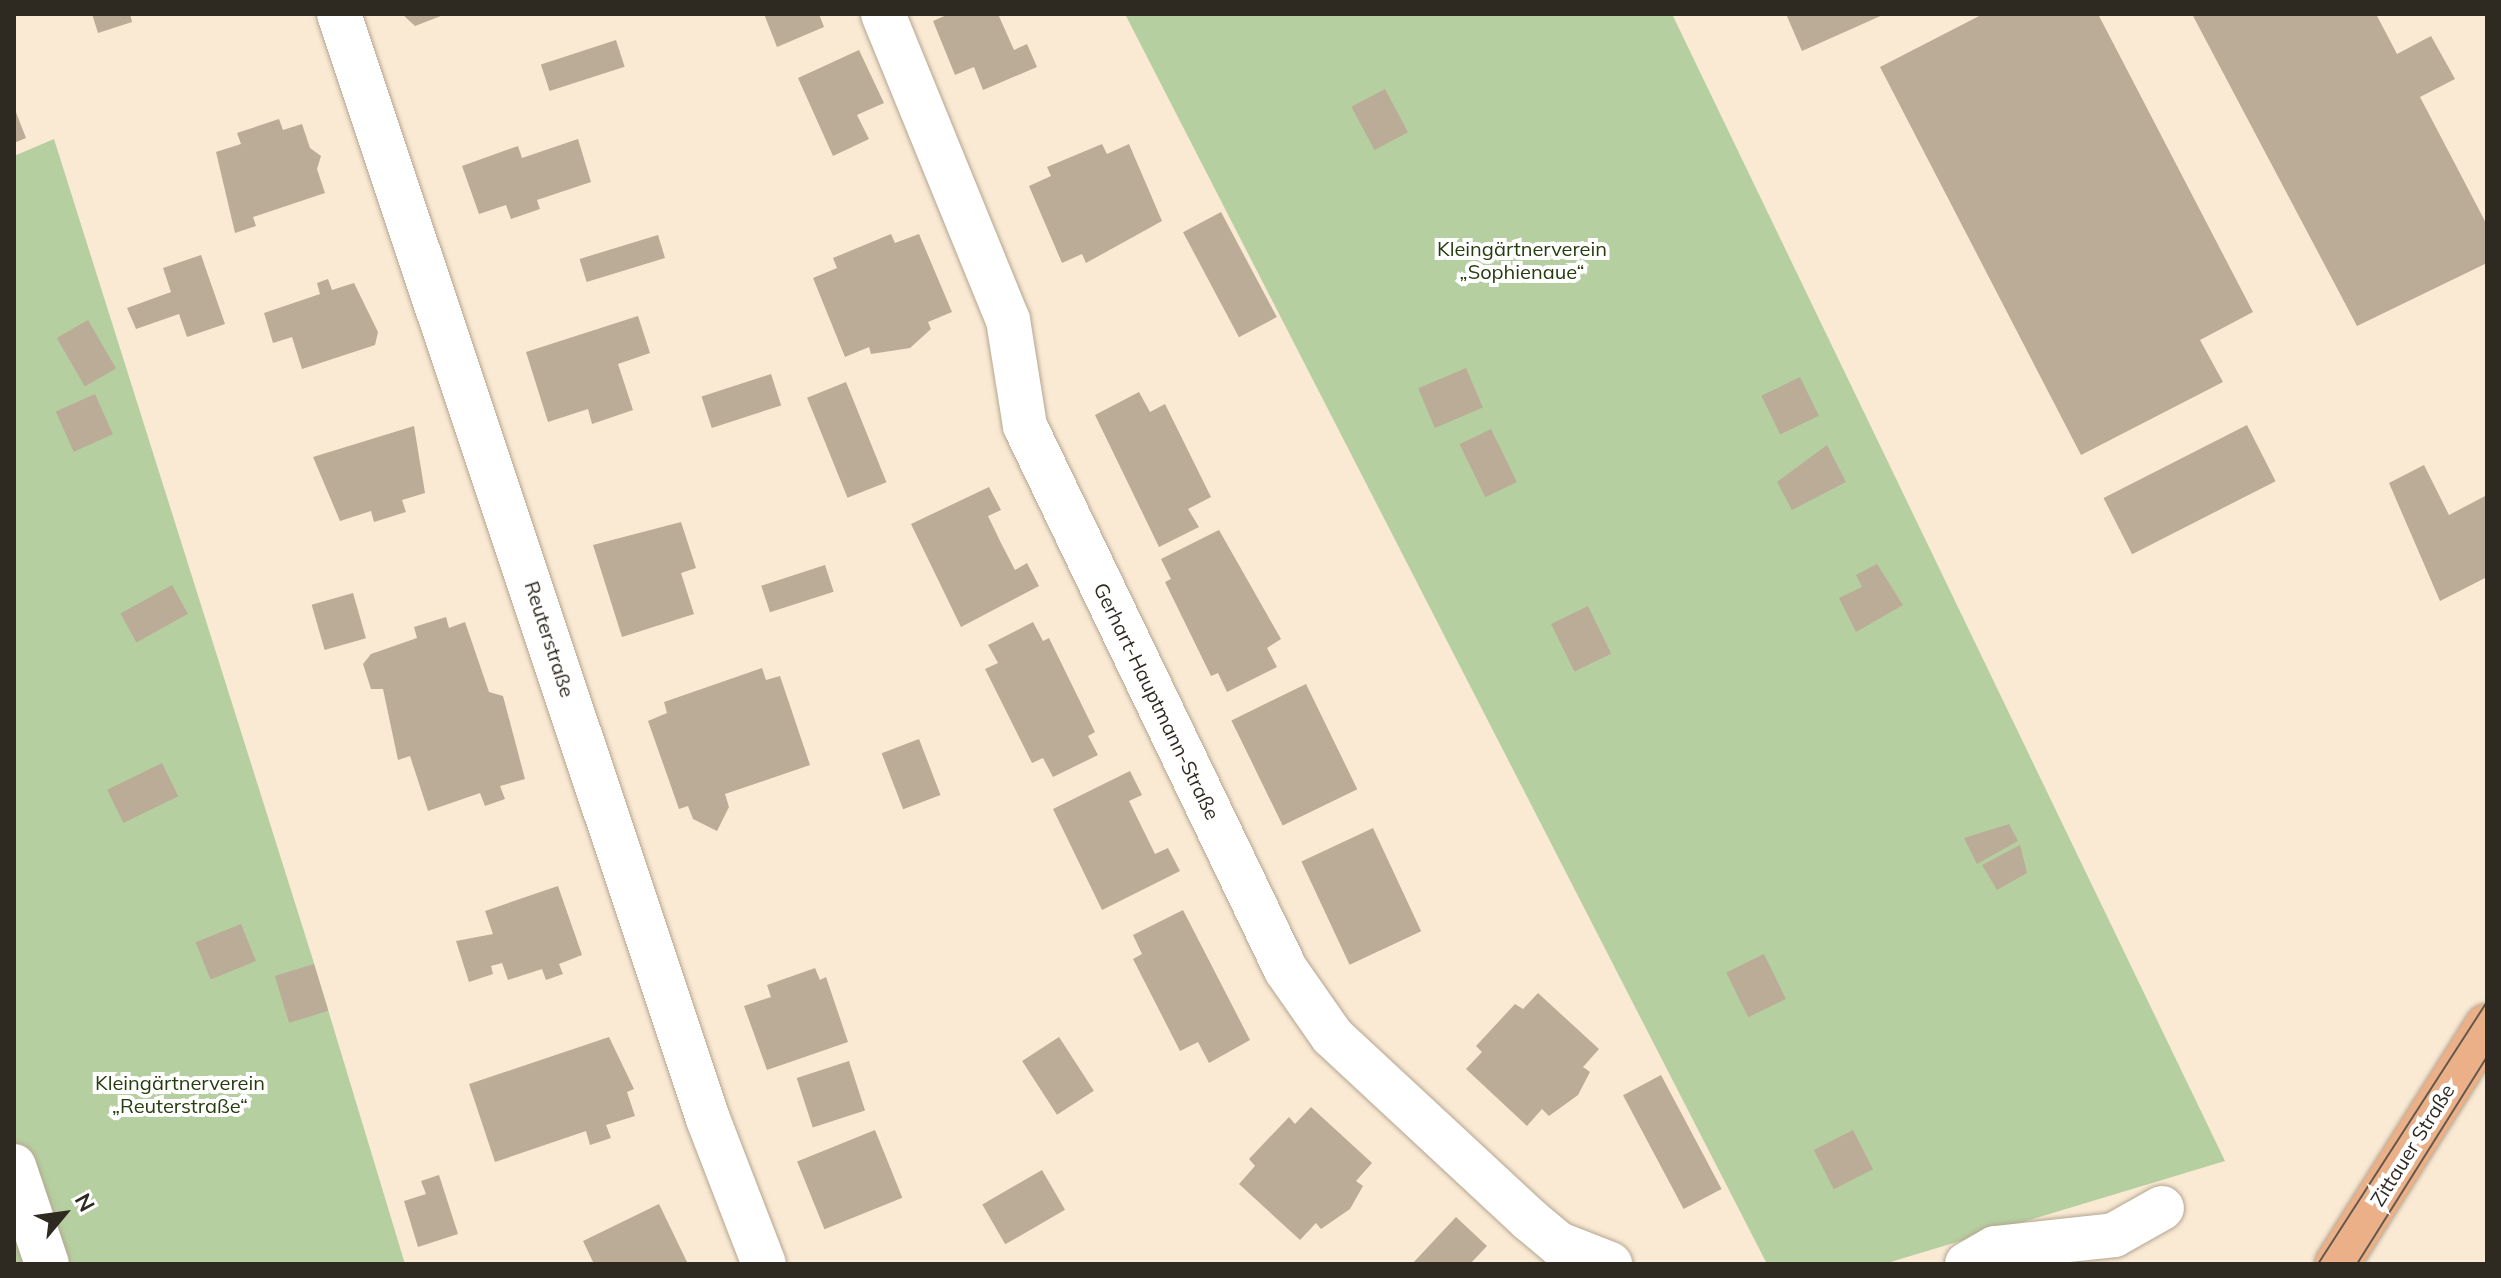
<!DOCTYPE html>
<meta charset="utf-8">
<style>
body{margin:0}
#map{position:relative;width:2501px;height:1278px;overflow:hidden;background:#faead4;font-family:Mulish,sans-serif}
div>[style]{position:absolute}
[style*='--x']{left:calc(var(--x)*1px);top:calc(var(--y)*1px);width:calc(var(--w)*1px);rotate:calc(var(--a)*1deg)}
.green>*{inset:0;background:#b5cfa0}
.building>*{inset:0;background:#bbac97;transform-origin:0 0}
.roads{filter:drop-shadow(0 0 2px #b4a590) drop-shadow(0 0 2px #b4a590)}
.minor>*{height:44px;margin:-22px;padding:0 22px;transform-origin:22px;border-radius:22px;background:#fff}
.major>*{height:44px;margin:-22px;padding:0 22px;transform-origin:22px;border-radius:22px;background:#ebb088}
.tram>*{height:2px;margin:-1px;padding:0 1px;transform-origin:1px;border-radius:1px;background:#60594c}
span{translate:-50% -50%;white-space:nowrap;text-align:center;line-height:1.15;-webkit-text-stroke:8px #fff;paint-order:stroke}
.park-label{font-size:20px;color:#263c0e}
.street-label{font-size:20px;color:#2f2a21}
.frame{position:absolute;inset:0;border:16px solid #2f2a21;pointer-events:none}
.north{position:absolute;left:24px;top:1174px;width:80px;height:80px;-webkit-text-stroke:6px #fff;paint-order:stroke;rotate:61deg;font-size:22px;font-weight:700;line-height:32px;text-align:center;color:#2f2a21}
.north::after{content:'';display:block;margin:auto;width:28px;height:36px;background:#2f2a21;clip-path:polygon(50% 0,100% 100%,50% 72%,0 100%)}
</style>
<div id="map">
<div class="green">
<div style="clip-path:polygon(1125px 14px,1672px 14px,2225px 1161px,1884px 1264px,1767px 1264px)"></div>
<div style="clip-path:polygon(54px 139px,313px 960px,405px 1264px,14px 1264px,14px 156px)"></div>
</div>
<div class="building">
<div style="clip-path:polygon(92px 14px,130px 14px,132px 22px,98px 33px)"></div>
<div style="clip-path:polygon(402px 14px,446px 14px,415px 26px)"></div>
<div style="clip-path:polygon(764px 14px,819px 14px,824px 27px,777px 47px)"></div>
<div style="clip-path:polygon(949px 14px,998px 14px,1014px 50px,1027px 44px,1037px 67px,983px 90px,974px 67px,955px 75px,933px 21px)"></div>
<div style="clip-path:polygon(1786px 14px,1885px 14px,1802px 51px)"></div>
<div style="clip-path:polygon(1983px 14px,2098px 14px,2253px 312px,2200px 340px,2223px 382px,2081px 455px,1880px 67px)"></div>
<div style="clip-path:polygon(2192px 14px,2376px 14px,2397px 54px,2431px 36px,2455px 79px,2420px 97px,2487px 225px,2487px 263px,2357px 326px)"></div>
<div style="left:616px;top:40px;width:28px;height:79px;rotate:72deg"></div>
<div style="clip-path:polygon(859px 50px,884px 103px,857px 115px,869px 139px,833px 156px,798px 78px)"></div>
<div style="left:1385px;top:89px;width:49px;height:38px;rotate:62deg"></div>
<div style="clip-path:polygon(14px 107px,26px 138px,14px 143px)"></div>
<div style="clip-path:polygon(279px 119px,283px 130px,302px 124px,310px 148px,321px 156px,317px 169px,325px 193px,253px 217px,256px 226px,235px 233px,216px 152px,241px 144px,237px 133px)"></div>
<div style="clip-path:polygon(578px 139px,591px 182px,537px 200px,540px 209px,511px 219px,506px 205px,479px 214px,462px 166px,518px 146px,522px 158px)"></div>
<div style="clip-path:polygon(1102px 144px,1107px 154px,1129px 144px,1162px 221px,1086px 263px,1082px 254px,1062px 263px,1029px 186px,1051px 176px,1047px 167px)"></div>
<div style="left:1221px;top:212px;width:119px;height:43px;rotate:62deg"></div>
<div style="clip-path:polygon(891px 234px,895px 243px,919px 234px,952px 312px,928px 322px,931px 329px,910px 348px,871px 354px,869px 347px,845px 357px,813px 278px,837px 268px,833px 258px)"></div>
<div style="left:658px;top:235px;width:24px;height:82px;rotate:73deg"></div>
<div style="clip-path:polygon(201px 255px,225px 324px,187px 337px,179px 314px,136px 329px,127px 308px,171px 292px,163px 268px)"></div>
<div style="clip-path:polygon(328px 279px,332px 290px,354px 283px,378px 332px,375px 345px,302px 369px,292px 337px,273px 343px,264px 313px,320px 294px,317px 283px)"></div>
<div style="clip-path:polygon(638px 316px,650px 353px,618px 364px,633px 410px,592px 424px,588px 409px,548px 422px,526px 352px)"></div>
<div style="left:88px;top:320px;width:56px;height:36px;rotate:60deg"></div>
<div style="left:1466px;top:368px;width:43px;height:52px;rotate:67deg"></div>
<div style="left:771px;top:374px;width:33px;height:73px;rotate:72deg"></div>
<div style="left:1800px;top:377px;width:43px;height:43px;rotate:64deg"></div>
<div style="left:846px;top:382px;width:108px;height:42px;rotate:68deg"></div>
<div style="clip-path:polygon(1139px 392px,1150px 412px,1165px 404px,1211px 497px,1188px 509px,1199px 527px,1159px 547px,1095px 415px)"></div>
<div style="left:95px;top:394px;width:44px;height:43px;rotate:66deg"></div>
<div style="left:2247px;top:425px;width:63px;height:161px;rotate:63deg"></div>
<div style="clip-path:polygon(414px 426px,425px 493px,402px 500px,406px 512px,374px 522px,371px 511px,340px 521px,313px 457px)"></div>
<div style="left:1491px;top:429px;width:59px;height:35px;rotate:64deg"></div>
<div style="clip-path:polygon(1827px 445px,1846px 482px,1792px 510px,1777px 482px)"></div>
<div style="clip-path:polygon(2424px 465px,2449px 515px,2487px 495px,2487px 577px,2440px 601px,2389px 483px)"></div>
<div style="clip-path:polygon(989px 487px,1001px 510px,988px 516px,1001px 543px,1015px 570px,1027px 563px,1039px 586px,961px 627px,911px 524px)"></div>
<div style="clip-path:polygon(681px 522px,696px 568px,681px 573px,694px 614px,622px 637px,593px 545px)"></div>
<div style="clip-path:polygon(1219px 530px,1281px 639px,1267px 648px,1277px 667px,1227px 692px,1218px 673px,1211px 676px,1165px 582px,1171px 579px,1161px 559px)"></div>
<div style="clip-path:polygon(1877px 564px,1903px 605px,1856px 632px,1839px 598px,1862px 587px,1856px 575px)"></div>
<div style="left:825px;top:565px;width:28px;height:67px;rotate:72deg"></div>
<div style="left:172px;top:585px;width:33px;height:59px;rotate:61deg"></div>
<div style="left:353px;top:593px;width:47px;height:43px;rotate:74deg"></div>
<div style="left:1588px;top:606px;width:53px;height:41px;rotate:64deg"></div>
<div style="clip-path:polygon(446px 617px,449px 628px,465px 622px,489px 692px,503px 696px,525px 779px,500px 786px,505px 799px,485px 806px,480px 793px,428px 811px,410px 756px,398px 760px,383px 689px,371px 689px,363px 664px,371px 654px,417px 638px,414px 627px)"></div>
<div style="clip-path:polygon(1033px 622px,1043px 641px,1049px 638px,1095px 732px,1088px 736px,1098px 755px,1053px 777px,1043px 758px,1032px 763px,985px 669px,998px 663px,988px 645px)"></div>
<div style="clip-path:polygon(762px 668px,766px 680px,780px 676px,810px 765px,725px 794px,729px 807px,717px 831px,693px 819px,688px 806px,679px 809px,648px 721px,667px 713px,664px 702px)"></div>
<div style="left:1306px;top:684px;width:117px;height:83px;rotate:64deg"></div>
<div style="left:919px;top:739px;width:60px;height:40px;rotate:69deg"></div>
<div style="left:162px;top:763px;width:37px;height:61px;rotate:64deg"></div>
<div style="clip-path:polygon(1130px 771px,1142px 795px,1129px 801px,1155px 854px,1168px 848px,1180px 871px,1102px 910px,1053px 809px)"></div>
<div style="clip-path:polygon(2009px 824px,2018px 841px,1977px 864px,1964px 838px)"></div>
<div style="left:1373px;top:828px;width:114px;height:79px;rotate:65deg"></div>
<div style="clip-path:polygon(2020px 845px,2027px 873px,1997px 890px,1982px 865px)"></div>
<div style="clip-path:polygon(558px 886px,582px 955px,559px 964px,563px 974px,546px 980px,542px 969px,508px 980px,502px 963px,491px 966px,493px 974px,469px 982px,456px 941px,493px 934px,485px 911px)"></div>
<div style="clip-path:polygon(1183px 910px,1250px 1040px,1209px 1063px,1198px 1042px,1180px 1051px,1133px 959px,1142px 954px,1133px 935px)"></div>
<div style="left:241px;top:924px;width:40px;height:49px;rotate:68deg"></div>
<div style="left:1764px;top:954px;width:50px;height:42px;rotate:64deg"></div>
<div style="left:314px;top:964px;width:49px;height:41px;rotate:73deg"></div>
<div style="clip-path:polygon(815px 968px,820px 980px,826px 977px,848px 1042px,767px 1070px,744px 1006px,771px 997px,767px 985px)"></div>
<div style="clip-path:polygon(1538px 993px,1599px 1049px,1583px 1067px,1590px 1072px,1578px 1095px,1549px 1116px,1542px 1109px,1527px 1126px,1466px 1069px,1482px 1052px,1476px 1046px,1515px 1004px,1523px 1009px)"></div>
<div style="clip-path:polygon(609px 1037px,634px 1089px,627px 1092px,635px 1116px,606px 1125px,611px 1138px,590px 1145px,586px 1131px,495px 1162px,469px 1084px)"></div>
<div style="left:1059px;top:1037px;width:64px;height:44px;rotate:57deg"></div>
<div style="left:849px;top:1061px;width:52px;height:55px;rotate:72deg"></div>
<div style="left:1661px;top:1075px;width:129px;height:43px;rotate:62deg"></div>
<div style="clip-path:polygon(1311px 1107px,1372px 1163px,1356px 1181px,1363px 1186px,1350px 1209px,1321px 1229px,1316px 1223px,1300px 1240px,1239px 1184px,1255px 1166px,1249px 1159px,1289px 1117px,1295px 1124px)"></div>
<div style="left:875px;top:1130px;width:73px;height:84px;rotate:68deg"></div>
<div style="left:1853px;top:1130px;width:44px;height:44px;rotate:63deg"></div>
<div style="left:1042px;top:1170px;width:46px;height:69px;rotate:60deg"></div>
<div style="clip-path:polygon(439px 1175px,458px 1234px,418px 1247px,404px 1201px,426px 1194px,421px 1181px)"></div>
<div style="clip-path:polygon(659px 1204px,688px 1264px,594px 1264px,583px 1241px)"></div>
<div style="clip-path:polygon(1456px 1217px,1487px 1246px,1470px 1264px,1412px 1264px)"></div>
</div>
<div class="roads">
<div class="minor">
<div style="--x:339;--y:14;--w:1165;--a:71.53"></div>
<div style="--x:708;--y:1119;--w:155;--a:68.9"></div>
<div style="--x:883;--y:14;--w:331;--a:67.8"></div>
<div style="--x:1008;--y:320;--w:107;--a:80.9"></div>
<div style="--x:1025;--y:426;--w:603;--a:64.37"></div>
<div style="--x:1286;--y:970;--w:80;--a:55.1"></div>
<div style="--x:1332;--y:1036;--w:270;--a:42.9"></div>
<div style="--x:1530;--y:1220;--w:38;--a:40"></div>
<div style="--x:1559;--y:1244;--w:55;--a:21.4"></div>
<div style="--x:14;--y:1166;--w:103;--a:71.4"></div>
<div style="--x:1967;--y:1264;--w:32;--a:-30"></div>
<div style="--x:1995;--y:1248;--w:120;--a:-6.2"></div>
<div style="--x:2114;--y:1235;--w:55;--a:-29.4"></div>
</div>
<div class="major">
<div style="--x:2337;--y:1264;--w:281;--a:-57.8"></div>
</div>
</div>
<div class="tram">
<div style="--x:2318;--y:1264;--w:312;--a:-57.2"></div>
<div style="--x:2357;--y:1264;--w:244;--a:-57.9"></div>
</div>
<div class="park-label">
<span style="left:1522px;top:260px">Kleingärtnerverein<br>„Sophienaue“</span>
<span style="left:180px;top:1094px">Kleingärtnerverein<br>„Reuterstraße“</span>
</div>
<div class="street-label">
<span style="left:550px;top:639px;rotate:72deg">Reuterstraße</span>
<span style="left:1157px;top:701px;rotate:64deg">Gerhart-Hauptmann-Straße</span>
<span style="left:2412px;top:1145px;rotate:-58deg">Zittauer Straße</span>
</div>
<div class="frame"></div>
<div class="north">N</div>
</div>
